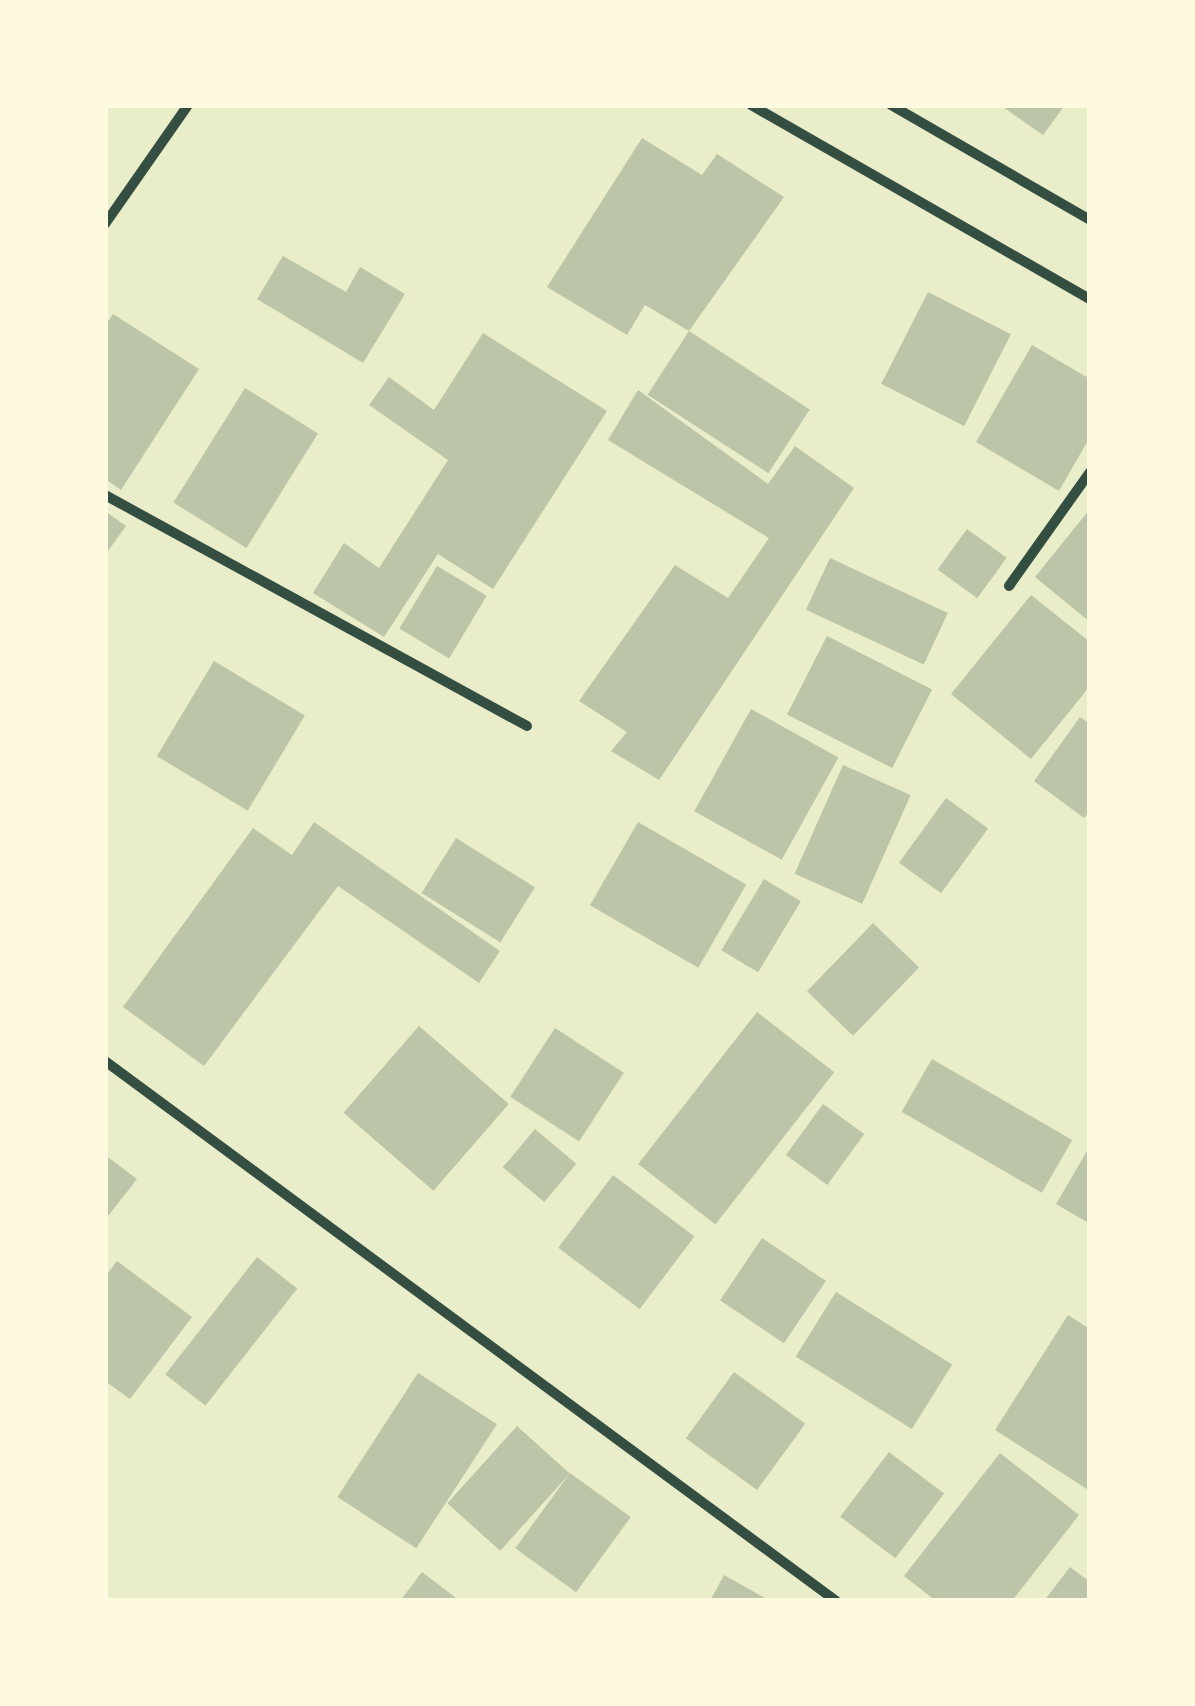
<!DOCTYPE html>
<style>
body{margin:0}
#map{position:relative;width:1195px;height:1706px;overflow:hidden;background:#e9edc9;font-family:"Sofia Sans Condensed",sans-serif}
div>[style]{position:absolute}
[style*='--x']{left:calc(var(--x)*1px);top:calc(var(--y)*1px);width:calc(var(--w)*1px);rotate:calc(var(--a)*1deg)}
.building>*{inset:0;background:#bcc5a7;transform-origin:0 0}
.minor>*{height:10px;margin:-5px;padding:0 5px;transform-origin:5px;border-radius:5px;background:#344e41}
span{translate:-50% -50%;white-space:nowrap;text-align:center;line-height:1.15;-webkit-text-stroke:10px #fefae0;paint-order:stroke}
.frame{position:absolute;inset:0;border:108px solid #fefae0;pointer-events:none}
</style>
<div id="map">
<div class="building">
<div style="clip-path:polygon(1000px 105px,1065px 105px,1043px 135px)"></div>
<div style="clip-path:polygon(642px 138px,702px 175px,717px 154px,784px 197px,689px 331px,645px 305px,627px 335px,547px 287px)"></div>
<div style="clip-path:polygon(283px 256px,346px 292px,360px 267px,405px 294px,363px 363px,257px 299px)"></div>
<div style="left:928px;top:292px;width:93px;height:103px;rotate:27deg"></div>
<div style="clip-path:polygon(113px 314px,199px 369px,121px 490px,105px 479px,105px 326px)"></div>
<div style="left:689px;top:331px;width:144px;height:76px;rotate:33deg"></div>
<div style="clip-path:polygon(483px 333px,607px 411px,493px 589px,438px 554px,384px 637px,313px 593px,344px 543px,379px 568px,448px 460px,369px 405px,389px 377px,434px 410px)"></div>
<div style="clip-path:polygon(1032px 345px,1090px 379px,1090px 437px,1059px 491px,976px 442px)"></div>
<div style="left:245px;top:388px;width:86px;height:135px;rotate:32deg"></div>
<div style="clip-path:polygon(638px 390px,768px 484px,795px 446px,854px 488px,659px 780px,611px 751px,627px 732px,579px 701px,675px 565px,728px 598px,769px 538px,608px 440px)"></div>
<div style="clip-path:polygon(1090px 509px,1090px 622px,1035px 577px)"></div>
<div style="clip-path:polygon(105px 511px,126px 526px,105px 555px)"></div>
<div style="left:967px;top:529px;width:49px;height:50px;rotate:36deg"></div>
<div style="left:830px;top:558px;width:130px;height:57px;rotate:25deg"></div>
<div style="left:437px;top:566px;width:58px;height:73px;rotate:31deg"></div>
<div style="clip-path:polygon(1031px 595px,1090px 642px,1090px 686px,1031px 759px,951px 694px)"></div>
<div style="left:827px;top:636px;width:118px;height:88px;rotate:27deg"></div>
<div style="left:214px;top:661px;width:106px;height:111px;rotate:31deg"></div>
<div style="left:751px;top:709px;width:100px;height:117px;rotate:29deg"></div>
<div style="clip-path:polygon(1080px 717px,1090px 724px,1090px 810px,1084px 818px,1034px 781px)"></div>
<div style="left:843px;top:765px;width:74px;height:119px;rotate:24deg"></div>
<div style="left:946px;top:798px;width:52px;height:80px;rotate:36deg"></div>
<div style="clip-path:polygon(314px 822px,500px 951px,479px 983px,338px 886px,204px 1066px,123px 1007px,253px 828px,292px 855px)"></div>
<div style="left:638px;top:822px;width:125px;height:96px;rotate:30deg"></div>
<div style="left:456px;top:838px;width:93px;height:65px;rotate:32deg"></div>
<div style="left:764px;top:879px;width:43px;height:83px;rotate:31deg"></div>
<div style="left:873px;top:923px;width:64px;height:95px;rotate:44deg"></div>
<div style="left:757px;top:1012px;width:98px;height:193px;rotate:38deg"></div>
<div style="left:419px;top:1026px;width:119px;height:115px;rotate:41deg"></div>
<div style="left:555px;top:1028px;width:82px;height:82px;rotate:33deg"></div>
<div style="left:932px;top:1059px;width:162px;height:61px;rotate:30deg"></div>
<div style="left:823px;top:1104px;width:51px;height:63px;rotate:36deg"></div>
<div style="left:535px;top:1129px;width:54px;height:50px;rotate:40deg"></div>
<div style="clip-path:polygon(1090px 1146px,1090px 1224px,1056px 1204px)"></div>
<div style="clip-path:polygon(105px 1155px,137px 1179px,105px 1220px)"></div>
<div style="left:613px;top:1175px;width:102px;height:91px;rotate:37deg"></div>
<div style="left:762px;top:1238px;width:77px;height:75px;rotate:34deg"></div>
<div style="left:257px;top:1257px;width:51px;height:149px;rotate:38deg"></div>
<div style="clip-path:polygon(117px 1261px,192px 1317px,130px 1399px,105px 1381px,105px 1277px)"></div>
<div style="left:836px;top:1292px;width:137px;height:76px;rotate:32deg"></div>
<div style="clip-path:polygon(1068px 1315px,1090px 1329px,1090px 1491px,995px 1430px)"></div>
<div style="left:734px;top:1372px;width:88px;height:82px;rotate:36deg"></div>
<div style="left:418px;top:1373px;width:94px;height:148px;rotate:33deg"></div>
<div style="left:517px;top:1426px;width:71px;height:104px;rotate:42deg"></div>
<div style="left:889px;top:1452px;width:69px;height:81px;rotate:37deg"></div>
<div style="clip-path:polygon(1000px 1453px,1079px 1515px,1012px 1601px,936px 1601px,904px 1576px)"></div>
<div style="left:570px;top:1473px;width:75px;height:93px;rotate:36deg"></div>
<div style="clip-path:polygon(1070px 1567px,1090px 1582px,1090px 1601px,1044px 1601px)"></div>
<div style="clip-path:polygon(422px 1572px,460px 1601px,400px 1601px)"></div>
<div style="clip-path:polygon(724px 1575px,770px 1601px,710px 1601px)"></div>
</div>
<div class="minor">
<div style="--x:751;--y:105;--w:391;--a:29.8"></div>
<div style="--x:891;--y:105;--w:230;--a:30"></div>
<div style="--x:105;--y:224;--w:145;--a:-55.1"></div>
<div style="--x:105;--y:495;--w:481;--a:28.7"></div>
<div style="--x:1009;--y:586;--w:140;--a:-54.6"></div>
<div style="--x:105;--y:1061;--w:909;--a:36.45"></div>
</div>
<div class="frame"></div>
</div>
